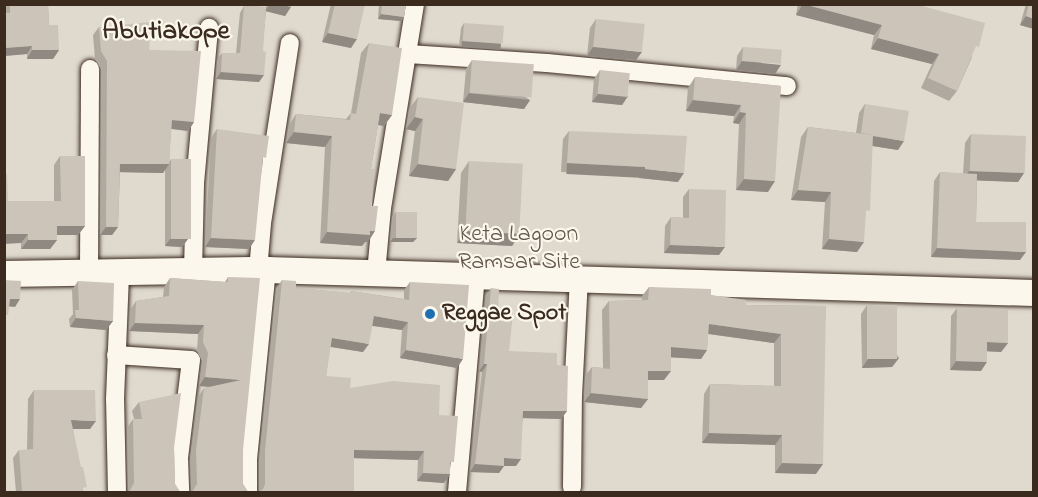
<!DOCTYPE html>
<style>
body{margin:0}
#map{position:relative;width:1038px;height:497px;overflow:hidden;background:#fbf7ec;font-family:"Indie Flower",sans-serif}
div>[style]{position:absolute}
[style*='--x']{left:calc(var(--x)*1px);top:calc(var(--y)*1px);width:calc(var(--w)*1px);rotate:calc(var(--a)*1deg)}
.green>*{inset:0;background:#dfd9ce;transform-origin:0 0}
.roads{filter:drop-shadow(0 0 2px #3b2a1e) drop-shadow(0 0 2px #3b2a1e)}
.street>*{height:18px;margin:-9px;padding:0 9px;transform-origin:9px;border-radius:9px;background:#fbf7ec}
.secondary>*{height:26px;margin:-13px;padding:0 13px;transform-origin:13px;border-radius:13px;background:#fbf7ec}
.wall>*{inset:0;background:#afa99f}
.shaded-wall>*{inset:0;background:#8f8982;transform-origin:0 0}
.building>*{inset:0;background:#ccc4b9;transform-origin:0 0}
.dots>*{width:16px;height:16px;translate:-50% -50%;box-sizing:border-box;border:3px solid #fbf7ec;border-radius:50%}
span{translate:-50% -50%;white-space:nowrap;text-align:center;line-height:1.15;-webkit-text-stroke:4.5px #fbf7ec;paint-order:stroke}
.park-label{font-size:24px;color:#64564a}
.poi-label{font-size:24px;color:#3b2a1e;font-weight:700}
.left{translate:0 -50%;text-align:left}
.quarter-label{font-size:27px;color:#3b2a1e;font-weight:700}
.frame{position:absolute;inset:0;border:6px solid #3b2a1e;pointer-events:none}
</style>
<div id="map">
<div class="green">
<div style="left:5px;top:5px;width:1028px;height:487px"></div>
</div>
<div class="roads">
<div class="street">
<div style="--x:408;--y:54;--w:139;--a:3.7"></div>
<div style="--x:547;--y:63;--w:241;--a:5.5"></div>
<div style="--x:258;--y:271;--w:48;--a:-85.2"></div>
<div style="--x:262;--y:223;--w:182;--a:-81.2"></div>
<div style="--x:193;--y:272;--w:89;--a:-88.7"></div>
<div style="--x:195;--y:183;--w:156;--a:-84.8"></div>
<div style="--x:89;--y:273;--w:204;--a:-89.7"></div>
<div style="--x:376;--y:273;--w:65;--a:-84.7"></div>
<div style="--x:382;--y:208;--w:207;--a:-80.8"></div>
<div style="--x:116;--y:355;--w:75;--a:3.8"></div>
<div style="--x:191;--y:360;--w:99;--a:97"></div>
<div style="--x:179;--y:458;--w:34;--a:88"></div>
<div style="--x:572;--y:487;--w:91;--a:-89.4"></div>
<div style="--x:573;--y:396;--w:117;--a:-87.1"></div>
<div style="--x:117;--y:492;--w:93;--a:-91.2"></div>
<div style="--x:115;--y:399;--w:126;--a:-87.7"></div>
<div style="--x:248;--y:492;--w:33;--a:-90"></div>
<div style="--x:248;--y:459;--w:190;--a:-84.3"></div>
<div style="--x:457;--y:492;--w:217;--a:-85"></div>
</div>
<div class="secondary">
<div style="--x:4;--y:274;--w:263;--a:-0.9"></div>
<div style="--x:267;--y:270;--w:767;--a:1.72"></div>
</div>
</div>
<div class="wall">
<div style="clip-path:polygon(4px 4px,48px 4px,49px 25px,59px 50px,53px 59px,27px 59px,27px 54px,4px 56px)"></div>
<div style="clip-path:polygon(267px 4px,292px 4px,285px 16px,266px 11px,259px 82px,216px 79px,217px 60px,222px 53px,236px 53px,240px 13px,244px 6px,266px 7px)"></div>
<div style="clip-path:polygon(331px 4px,365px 4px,351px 48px,322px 42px)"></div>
<div style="clip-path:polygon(379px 4px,406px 4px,404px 17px,401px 21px,378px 19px)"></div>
<div style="clip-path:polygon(798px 4px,915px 4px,972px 57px,957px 91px,949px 101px,921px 88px,932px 64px,871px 49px,874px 35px,796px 15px)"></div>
<div style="clip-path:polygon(1026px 4px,1034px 4px,1034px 29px,1020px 25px)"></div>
<div style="clip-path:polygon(596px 19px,636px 60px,587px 56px,590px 28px)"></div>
<div style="clip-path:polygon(464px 23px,501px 44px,498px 49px,459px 46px,461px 28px)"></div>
<div style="clip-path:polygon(99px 27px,149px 50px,194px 122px,188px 131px,171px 129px,169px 162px,171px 159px,188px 239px,182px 247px,165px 246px,165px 169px,163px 173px,120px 172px,118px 227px,112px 235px,100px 235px,101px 69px,95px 59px,93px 35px)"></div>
<div style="clip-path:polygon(369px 43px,392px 115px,384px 126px,378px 125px,371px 169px,368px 242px,365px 242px,362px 246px,320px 243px,325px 147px,286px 143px,289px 125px,296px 114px,346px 119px,351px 113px,361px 53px)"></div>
<div style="clip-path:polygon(743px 47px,775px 74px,736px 70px,737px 56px)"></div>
<div style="clip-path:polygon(472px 60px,530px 100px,524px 109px,463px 102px,466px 69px)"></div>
<div style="clip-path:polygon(600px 70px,628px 96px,622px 105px,592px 102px,594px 79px)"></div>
<div style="clip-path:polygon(695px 77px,781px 86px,768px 192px,736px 190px,739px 124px,733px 123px,734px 116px,686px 111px,688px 88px)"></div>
<div style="clip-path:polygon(418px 97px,456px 169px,448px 181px,409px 176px,415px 131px,406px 129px,409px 109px)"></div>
<div style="clip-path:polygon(865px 104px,898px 150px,872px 146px,865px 216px,857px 252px,822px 249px,825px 202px,791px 200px,801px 137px,808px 127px,856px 133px,859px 113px)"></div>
<div style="clip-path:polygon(217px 129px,263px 162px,249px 249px,205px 247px,211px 138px)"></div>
<div style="clip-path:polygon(569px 131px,678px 182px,639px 178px,639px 176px,561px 172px,563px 139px)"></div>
<div style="clip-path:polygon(971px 134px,1024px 173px,1018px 182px,977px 180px,976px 222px,1020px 260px,931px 257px,934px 181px,940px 172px,963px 174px,965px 143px)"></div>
<div style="clip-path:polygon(60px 156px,85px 226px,78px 235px,57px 235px,57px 240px,50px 249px,21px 249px,21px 243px,8px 201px,54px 201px,54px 165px)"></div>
<div style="clip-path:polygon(469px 161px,520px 234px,512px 246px,457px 243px,461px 173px)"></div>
<div style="clip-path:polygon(689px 189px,719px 255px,664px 253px,665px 226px,671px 217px,683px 218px,683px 197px)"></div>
<div style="clip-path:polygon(396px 212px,417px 238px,413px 242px,390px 242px,392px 217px)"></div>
<div style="clip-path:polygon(228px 277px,243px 450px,243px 484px,248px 492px,191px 492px,190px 459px,198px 397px,204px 388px,210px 387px,199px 386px,202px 361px,197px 351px,198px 334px,129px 331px,130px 310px,136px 301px,163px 297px,164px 287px,170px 278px,225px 282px)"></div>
<div style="clip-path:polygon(282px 280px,296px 288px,350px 293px,351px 291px,404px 299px,404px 290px,410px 282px,457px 368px,400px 358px,402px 330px,372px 326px,363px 352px,330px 347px,326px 376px,350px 388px,439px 415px,450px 467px,450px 474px,444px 483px,417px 481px,418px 460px,354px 458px,259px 492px,259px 460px,276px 289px)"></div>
<div style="clip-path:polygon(78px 281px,113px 321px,106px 330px,70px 327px,69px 319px,73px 314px,72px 290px)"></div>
<div style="clip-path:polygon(649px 287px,711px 295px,746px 305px,826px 306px,816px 474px,775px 473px,775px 445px,702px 443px,704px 394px,710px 384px,774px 386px,774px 343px,708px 334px,707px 350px,701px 359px,671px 357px,664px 380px,648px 380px,648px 399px,641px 408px,584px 402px,585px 376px,592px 367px,603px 368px,602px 310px,609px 301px,642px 300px,642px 296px)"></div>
<div style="clip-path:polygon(491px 288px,509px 351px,557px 365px,567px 411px,561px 419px,523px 418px,516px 466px,504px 466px,499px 473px,470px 472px,482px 372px,479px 371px,486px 296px)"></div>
<div style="clip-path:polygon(867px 305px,899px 358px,892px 367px,862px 368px,861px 314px)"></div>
<div style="clip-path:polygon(957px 308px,1008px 343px,1001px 352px,987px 351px,981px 371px,950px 370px,951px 316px)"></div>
<div style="clip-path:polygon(34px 390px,90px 429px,73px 429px,83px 492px,16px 492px,13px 458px,19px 450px,27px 450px,28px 399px)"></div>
<div style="clip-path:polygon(139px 402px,174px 448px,175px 484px,180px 492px,128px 492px,127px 428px,133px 419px,134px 419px,132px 411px)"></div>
</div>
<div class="shaded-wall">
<div style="clip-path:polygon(270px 4px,281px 4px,291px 7px,285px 16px,265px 11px)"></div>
<div style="clip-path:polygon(803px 4px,882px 25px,874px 35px,796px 15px)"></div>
<div style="clip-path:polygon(381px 14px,404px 17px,401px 21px,378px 19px)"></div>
<div style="clip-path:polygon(1026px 16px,1034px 19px,1034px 29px,1020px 25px)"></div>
<div style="clip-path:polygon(328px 33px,357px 39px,351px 48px,322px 42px)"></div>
<div style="clip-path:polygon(878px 38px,939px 54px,932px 64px,871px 49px)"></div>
<div style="left:462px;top:41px;width:39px;height:6px;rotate:4deg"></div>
<div style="clip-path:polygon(32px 46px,27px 54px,4px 56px,4px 48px)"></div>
<div style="clip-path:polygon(593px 47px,642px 52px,636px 60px,587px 56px)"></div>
<div style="clip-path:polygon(32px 50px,59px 50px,53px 59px,27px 59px)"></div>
<div style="clip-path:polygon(742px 61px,781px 65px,775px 74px,736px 70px)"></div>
<div style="clip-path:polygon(221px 72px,264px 75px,259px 82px,216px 79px)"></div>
<div style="clip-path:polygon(469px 93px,530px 100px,524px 109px,463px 102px)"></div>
<div style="clip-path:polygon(598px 94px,628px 96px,622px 105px,592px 102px)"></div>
<div style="clip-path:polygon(693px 100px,741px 105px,734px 116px,686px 111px)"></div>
<div style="clip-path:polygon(740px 112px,746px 113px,739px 124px,733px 123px)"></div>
<div style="clip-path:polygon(380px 113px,392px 115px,384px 126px,372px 124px)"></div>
<div style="clip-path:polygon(415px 117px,423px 119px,415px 131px,406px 129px)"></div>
<div style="clip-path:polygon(172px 120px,194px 122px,188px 131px,166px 128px)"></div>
<div style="clip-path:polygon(294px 132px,332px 136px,325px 147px,286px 143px)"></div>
<div style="clip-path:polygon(861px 134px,904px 141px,898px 150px,854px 143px)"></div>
<div style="left:567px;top:163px;width:78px;height:11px;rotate:3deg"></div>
<div style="clip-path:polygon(120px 164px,169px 164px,163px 173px,114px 172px)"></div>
<div style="clip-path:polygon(418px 164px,456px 169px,448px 181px,409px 176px)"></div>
<div style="clip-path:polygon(645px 169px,684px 173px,678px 182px,639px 178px)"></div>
<div style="clip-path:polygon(969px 171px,1024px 173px,1018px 182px,963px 180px)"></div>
<div style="clip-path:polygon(744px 179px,775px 181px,768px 192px,736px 190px)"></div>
<div style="clip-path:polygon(798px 190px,831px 192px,825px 202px,791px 200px)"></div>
<div style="clip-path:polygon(57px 226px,85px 226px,78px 235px,50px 235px)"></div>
<div style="clip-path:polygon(106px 227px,118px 227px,112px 235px,100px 235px)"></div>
<div style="clip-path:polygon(375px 231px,368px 242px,365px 242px,362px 246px,320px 243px,327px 232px)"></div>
<div style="clip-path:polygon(466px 231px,520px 234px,512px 246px,457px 243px)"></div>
<div style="clip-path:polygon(4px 234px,28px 234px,21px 243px,4px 244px)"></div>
<div style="clip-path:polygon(211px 238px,255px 240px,249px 249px,205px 247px)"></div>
<div style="clip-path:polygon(393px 238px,417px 238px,413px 242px,390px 242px)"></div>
<div style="clip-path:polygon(170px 239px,188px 239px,182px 247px,165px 246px)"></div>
<div style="clip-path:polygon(829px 239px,864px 242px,857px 252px,822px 249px)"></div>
<div style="clip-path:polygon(28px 240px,57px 240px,50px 249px,21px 249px)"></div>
<div style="clip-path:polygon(670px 245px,725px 247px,719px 255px,664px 253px)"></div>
<div style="clip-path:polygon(937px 248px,1026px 252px,1020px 260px,931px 257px)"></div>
<div style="clip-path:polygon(10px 299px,20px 299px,15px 307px,5px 306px)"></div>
<div style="clip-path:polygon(374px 316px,408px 322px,402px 330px,368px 325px)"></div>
<div style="clip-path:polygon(76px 318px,113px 321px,106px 330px,70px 327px)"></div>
<div style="clip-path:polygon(135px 323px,204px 325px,198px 334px,129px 331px)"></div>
<div style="clip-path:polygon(709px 324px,781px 334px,774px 343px,702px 333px)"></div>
<div style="clip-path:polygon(332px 338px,369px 344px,363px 352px,326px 346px)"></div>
<div style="clip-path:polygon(987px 342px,1008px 343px,1001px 352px,981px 351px)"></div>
<div style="clip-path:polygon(671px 347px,707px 350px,701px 359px,664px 357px)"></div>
<div style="clip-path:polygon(406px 350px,463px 359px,457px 368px,400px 358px)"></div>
<div style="clip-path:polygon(899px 358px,892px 367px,862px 368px,868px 359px)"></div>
<div style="clip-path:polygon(956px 361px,987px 362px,981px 371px,950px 370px)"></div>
<div style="clip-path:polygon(484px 364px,487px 364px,482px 372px,479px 371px)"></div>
<div style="clip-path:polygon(648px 371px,671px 371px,664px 380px,641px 380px)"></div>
<div style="clip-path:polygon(205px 377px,241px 380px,235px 389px,199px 386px)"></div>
<div style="clip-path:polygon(591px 393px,648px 399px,641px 408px,584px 402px)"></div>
<div style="clip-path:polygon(523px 411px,567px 411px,561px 419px,518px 418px)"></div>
<div style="clip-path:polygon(71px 420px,96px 421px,90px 429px,65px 429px)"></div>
<div style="clip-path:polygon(709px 433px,782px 435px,775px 445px,702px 443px)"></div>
<div style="clip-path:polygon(354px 450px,424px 451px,418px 460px,348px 458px)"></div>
<div style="clip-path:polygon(504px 458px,521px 459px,516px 466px,504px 466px,499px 473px,470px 472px,475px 464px)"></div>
<div style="clip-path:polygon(782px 463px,823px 464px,816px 474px,775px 473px)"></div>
<div style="clip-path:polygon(423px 473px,450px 474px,444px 483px,417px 481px)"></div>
</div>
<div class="building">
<div style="clip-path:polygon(10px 4px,48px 4px,49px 25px,58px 25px,59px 50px,32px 50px,32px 46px,4px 48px,4px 13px,10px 13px)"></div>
<div style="clip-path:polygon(281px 4px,292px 4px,291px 7px)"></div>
<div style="clip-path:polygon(335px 4px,365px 4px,357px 39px,328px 33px)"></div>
<div style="clip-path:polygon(382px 4px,406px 4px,404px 17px,381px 14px)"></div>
<div style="clip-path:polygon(803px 4px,915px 4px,985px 23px,979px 47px,976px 46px,957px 91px,928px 78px,939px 54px,878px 38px,882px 25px)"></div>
<div style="clip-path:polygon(1029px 4px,1034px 4px,1034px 19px,1026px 16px)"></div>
<div style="clip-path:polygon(244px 6px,266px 7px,263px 51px,266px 52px,264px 75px,221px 72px,222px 53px,240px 53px)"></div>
<div style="left:596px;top:19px;width:49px;height:28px;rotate:6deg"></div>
<div style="clip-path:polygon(151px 22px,149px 50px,201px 51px,194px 122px,172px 120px,169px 164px,120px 164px,118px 227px,106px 227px,107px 61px,101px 51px,99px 27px)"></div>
<div style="left:464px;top:23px;width:40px;height:18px;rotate:4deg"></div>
<div style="clip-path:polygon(369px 43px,402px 48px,392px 115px,380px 113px,371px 169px,374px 169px,372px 206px,378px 206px,375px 231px,370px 231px,370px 235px,327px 232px,332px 136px,294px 132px,296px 114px,350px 120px,351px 113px,356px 114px)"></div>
<div style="left:743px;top:47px;width:39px;height:14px;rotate:4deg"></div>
<div style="left:472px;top:60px;width:62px;height:33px;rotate:4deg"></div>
<div style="left:600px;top:70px;width:30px;height:24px;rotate:6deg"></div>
<div style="clip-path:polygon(695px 77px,781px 86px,775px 181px,744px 179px,746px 113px,740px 112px,741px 105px,693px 100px)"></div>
<div style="clip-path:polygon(418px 97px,464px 103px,456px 169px,418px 164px,423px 119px,415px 117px)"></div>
<div style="clip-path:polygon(865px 104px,909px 111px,904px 141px,873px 136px,873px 135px,861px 133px)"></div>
<div style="clip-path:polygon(808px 127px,873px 135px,870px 211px,866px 210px,864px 242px,829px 239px,831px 192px,798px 190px)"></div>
<div style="clip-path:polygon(217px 129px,269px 136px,266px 158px,263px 157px,255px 240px,211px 238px)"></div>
<div style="clip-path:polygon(569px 131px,687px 136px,684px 173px,645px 169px,645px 167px,567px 163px)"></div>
<div style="left:971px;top:134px;width:55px;height:37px;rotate:2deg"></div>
<div style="clip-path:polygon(60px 156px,85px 156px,85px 226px,57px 226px,57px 240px,28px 240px,28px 234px,4px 234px,4px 174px,7px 174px,8px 201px,61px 201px)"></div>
<div style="left:171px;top:159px;width:20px;height:80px"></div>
<div style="left:469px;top:161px;width:54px;height:70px;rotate:3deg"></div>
<div style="clip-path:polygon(940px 172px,977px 174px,976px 222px,1026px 222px,1026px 252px,937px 248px)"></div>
<div style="clip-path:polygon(689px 189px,726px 190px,725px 247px,670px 245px,671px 217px,689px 218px)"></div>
<div style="left:396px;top:212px;width:21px;height:26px"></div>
<div style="clip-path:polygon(228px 277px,260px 278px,243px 450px,243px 484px,248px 492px,192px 492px,197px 484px,196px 450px,204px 388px,241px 380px,205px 377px,208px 353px,203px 342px,204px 325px,135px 323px,136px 301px,169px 296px,170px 278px,228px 282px)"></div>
<div style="clip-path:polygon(4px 280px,21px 281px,20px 299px,10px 299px,8px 315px,4px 315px)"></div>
<div style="clip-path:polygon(282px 280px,296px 281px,296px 288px,351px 293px,351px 291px,409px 300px,410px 282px,469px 285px,463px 359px,406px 350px,408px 322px,374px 316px,369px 344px,332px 338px,326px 376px,351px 378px,350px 388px,393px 381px,440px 385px,439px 415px,458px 416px,454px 462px,450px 462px,450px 474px,423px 473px,424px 451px,354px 450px,354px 492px,258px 492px,263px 489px,265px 484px,265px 451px)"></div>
<div style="clip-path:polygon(78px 281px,114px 283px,113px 321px,76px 318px,75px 310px,79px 310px)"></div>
<div style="clip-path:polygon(649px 287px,711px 289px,711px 295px,746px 300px,746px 305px,826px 306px,823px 464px,782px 463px,782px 435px,709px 433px,710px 384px,781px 386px,781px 334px,709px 324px,707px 350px,671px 347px,671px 371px,648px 371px,648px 399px,591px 393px,592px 367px,610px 369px,609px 301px,648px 300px)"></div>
<div style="clip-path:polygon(491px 288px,499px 289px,498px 313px,513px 314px,509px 351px,557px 353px,557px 365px,568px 366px,567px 411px,523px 411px,521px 459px,504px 458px,504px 466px,475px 464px,487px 364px,484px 364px)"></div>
<div style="left:867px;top:305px;width:30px;height:54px"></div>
<div style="clip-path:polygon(957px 308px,1008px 309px,1008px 343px,987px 342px,987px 362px,956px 361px)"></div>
<div style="clip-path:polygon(34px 390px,95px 390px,96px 421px,71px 420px,81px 467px,83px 467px,87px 487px,82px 488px,83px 492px,22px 492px,19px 450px,33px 449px)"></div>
<div style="clip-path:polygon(181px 393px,174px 448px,175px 484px,180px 492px,129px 492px,134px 483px,133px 419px,142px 419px,139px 402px)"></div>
</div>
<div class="dots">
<div style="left:430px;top:314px;background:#1f6fb2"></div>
</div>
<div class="park-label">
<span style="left:519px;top:249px">Keta Lagoon<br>Ramsar Site</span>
</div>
<div class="poi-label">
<span class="left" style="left:442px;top:314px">Reggae Spot</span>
</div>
<div class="quarter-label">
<span style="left:166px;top:32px">Abutiakope</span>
</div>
<div class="frame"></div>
</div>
